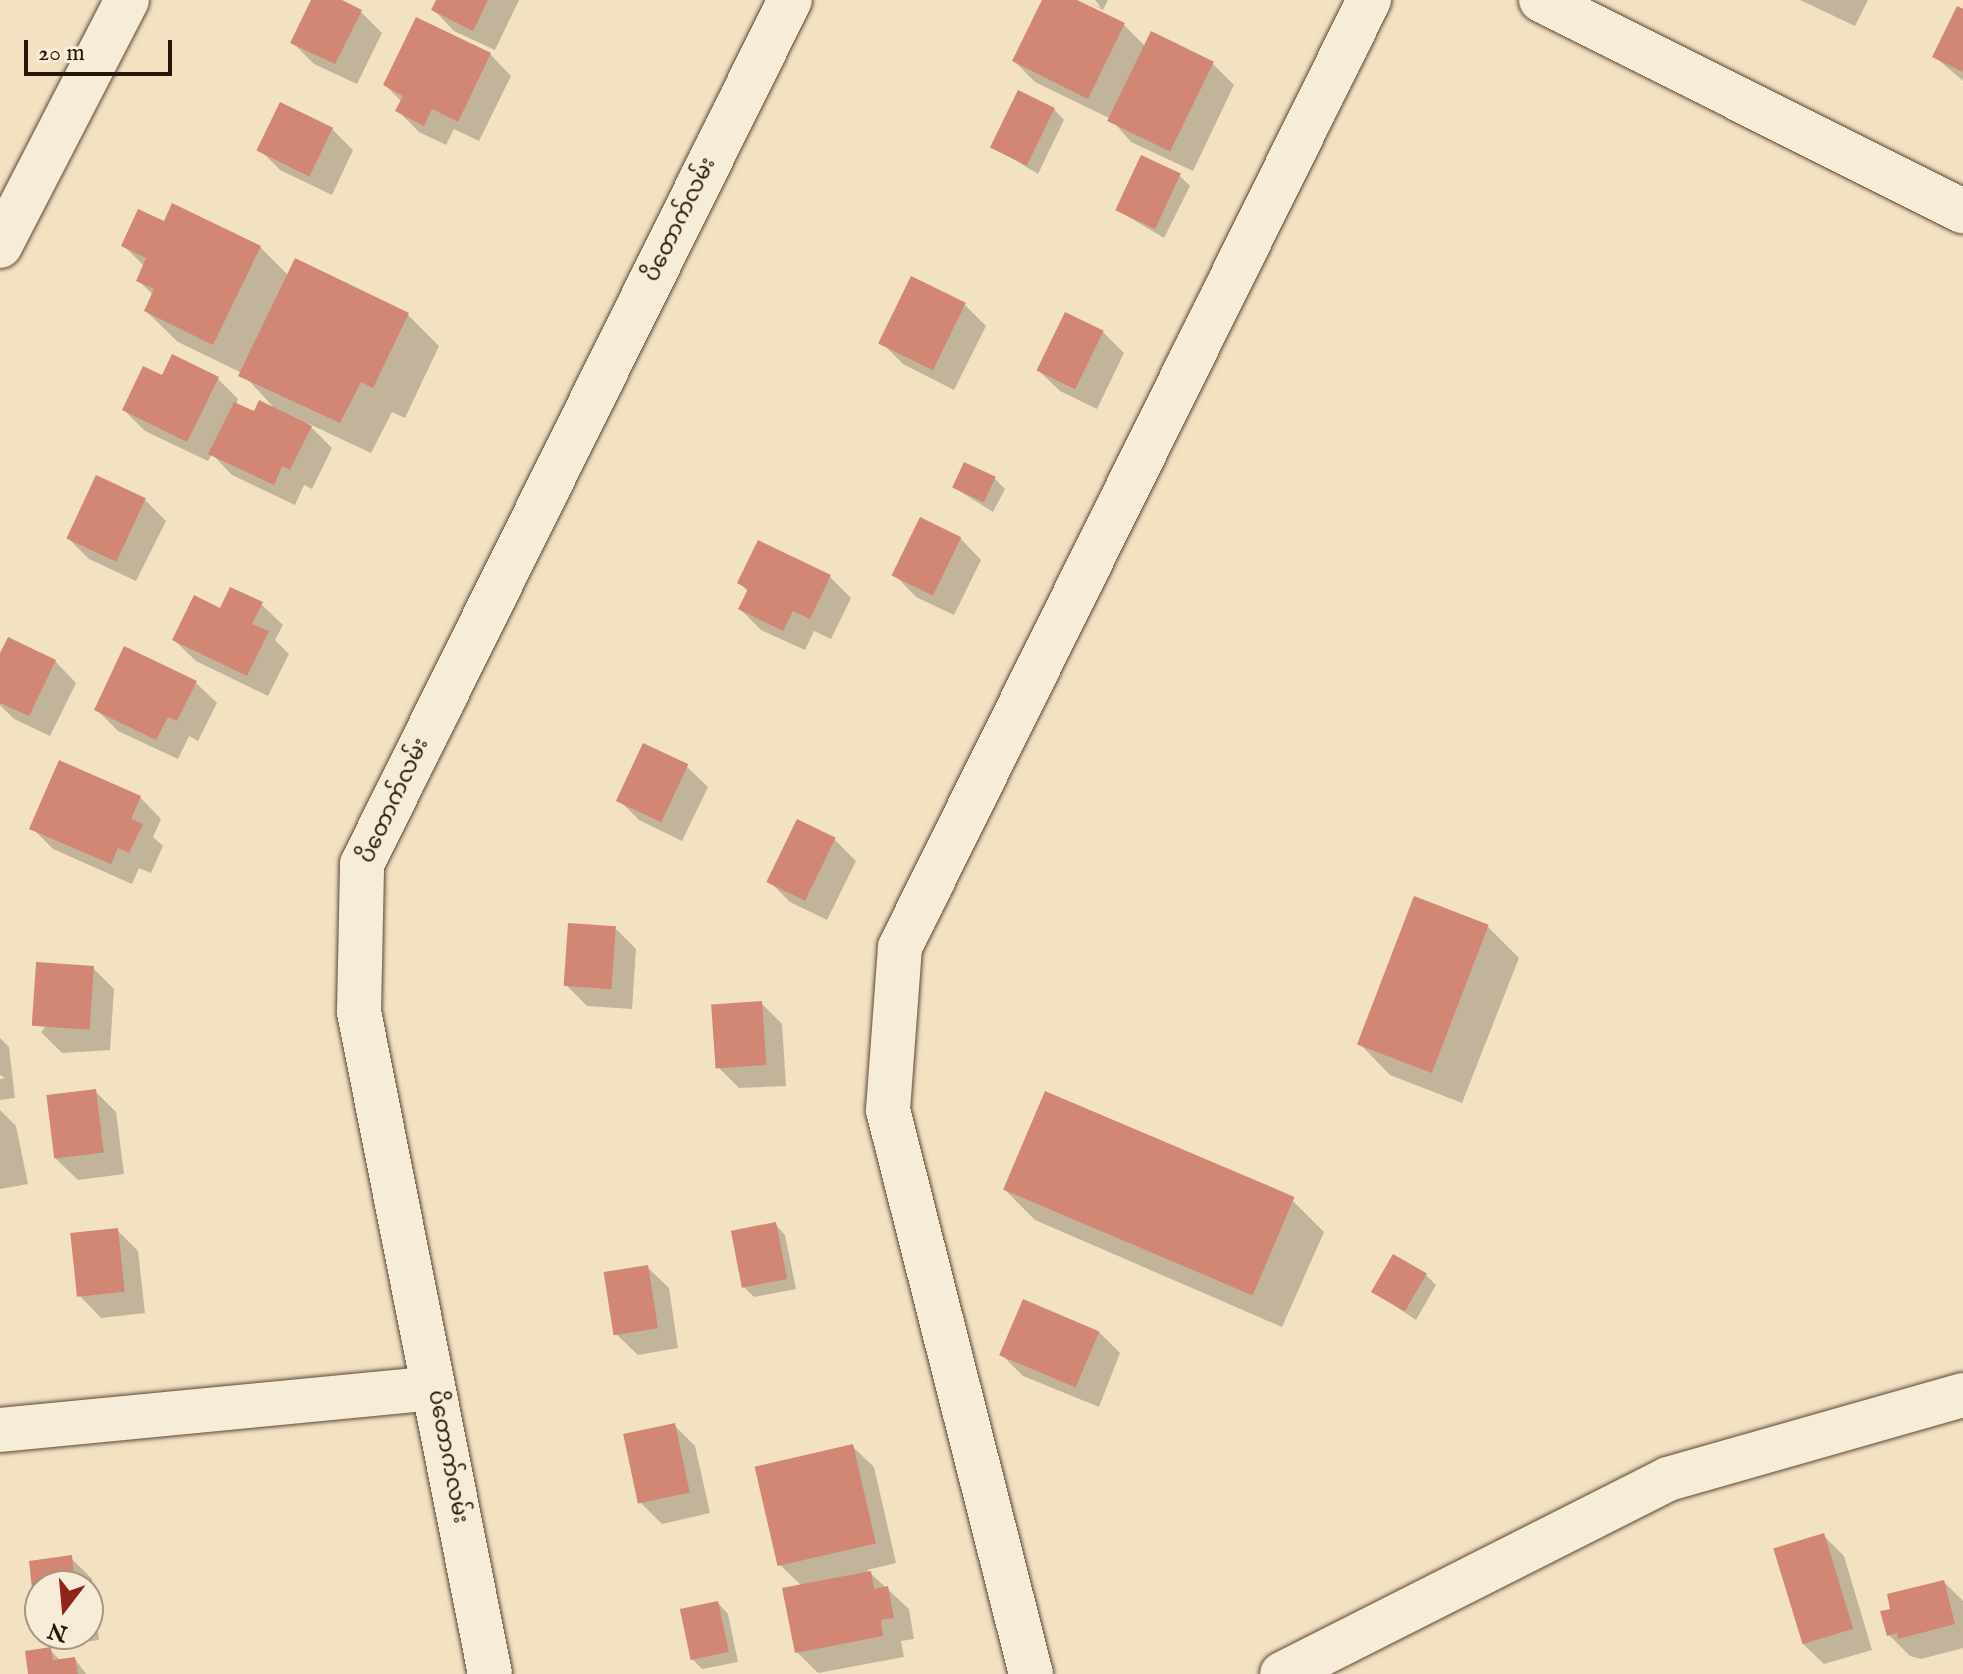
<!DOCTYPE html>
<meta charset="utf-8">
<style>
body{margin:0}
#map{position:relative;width:1963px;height:1674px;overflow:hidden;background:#f3e2c2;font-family:"IM FELL English","Noto Sans Myanmar",serif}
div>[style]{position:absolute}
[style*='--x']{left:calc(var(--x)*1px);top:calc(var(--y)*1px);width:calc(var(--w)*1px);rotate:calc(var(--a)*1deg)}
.shadow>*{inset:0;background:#0003}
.building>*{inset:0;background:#d28674;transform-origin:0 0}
.roads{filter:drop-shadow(0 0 2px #5b4838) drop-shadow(0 0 2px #5b4838)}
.minor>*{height:44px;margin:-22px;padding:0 22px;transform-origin:22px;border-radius:22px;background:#f7ecd7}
span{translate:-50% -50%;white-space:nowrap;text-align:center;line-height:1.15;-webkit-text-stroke:8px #f7ecd7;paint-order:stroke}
.street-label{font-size:22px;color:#28150a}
.north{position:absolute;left:24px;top:1570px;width:80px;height:80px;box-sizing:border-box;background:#f7ecd7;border:2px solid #a49685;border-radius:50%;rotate:196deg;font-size:22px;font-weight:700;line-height:32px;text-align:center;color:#28150a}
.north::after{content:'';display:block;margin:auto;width:28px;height:36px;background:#8f2418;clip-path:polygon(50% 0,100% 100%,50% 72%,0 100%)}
.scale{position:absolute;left:24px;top:40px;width:148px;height:36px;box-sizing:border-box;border:4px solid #28150a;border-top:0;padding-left:10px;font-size:24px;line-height:28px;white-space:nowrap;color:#28150a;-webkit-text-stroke:6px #f7ecd7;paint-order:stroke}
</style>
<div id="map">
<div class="shadow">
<div style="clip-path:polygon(313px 0,337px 0,361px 12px,382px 33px,357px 84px,314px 64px,292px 42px)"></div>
<div style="clip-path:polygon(438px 0,519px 0,495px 50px,454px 31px,433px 9px)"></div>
<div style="clip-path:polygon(1044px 0,1073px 0,1124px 25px,1146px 47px,1213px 64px,1234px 85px,1193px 171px,1131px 142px,1111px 119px,1035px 82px,1014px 61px)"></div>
<div style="clip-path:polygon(1084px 0,1101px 8px,1095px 0,1108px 0,1103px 10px)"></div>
<div style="clip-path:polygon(1800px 0,1868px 0,1855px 26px)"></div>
<div style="clip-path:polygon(1963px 11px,1963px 81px,1934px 56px)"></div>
<div style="clip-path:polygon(490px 54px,511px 76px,479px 141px,454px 129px,446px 145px,419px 132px,398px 111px,402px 102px,385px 85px)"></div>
<div style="clip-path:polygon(1054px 109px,1064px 120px,1038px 174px,993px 147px)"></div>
<div style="clip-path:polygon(332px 129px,353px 150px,332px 195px,280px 170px,259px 149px)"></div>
<div style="clip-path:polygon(1180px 176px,1190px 186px,1164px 238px,1117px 210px)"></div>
<div style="clip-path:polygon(165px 224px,260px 247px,289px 276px,408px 315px,439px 346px,405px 418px,392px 412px,371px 453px,307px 423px,332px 448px,312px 489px,304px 485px,295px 505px,232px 475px,212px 454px,208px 461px,145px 431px,124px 410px,217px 378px,238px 399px,236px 405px,255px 414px,275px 409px,242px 373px,178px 342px,146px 311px,153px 295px,138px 280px,144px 266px,123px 245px)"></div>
<div style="clip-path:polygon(965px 305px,986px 326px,954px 390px,903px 364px,882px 343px)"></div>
<div style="clip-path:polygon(1103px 332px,1124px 353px,1097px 409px,1060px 391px,1038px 370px)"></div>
<div style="clip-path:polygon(995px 479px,1005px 489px,993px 512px,953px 487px)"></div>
<div style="clip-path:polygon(145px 500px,166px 521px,136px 581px,89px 559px,68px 538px)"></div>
<div style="clip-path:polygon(960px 538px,981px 560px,954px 615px,916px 597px,895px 575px)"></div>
<div style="clip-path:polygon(759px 543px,830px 577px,851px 598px,831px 639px,814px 631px,805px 650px,761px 630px,740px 609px,748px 592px,740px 583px)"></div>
<div style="clip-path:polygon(261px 604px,283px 625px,275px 640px,289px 654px,268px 696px,196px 661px,174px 640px,221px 611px)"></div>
<div style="clip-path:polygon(0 657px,55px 661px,76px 683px,50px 736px,14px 719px,0 705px)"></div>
<div style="clip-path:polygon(195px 682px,217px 703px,198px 741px,189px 736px,178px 759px,118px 731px,96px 709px)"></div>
<div style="clip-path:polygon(686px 766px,708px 787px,682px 841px,639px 820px,618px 799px)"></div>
<div style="clip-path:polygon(140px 797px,161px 819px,153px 837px,163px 846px,151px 873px,139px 868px,132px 884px,53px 849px,32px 828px)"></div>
<div style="clip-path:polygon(835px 840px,856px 861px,827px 920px,790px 902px,769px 881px)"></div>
<div style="clip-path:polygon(1488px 927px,1519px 958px,1462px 1103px,1390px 1075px,1359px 1043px)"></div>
<div style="clip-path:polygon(615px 928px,636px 949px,632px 1009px,587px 1006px,566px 985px)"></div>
<div style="clip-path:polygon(93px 968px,114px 989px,110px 1050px,62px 1053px,41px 1032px)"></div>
<div style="clip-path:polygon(761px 1003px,782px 1024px,786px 1086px,739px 1088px,718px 1067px)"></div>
<div style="clip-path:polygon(0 1038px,9px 1047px,15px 1098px,0 1100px,0 1079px,5px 1078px,0 1075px)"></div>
<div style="clip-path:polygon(95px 1091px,116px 1112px,124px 1174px,78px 1180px,56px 1159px)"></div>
<div style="clip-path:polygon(0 1110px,16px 1126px,28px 1184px,0 1189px)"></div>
<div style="clip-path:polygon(1004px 1189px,1293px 1201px,1324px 1232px,1282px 1327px,1035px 1220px)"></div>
<div style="clip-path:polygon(775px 1224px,785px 1235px,796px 1289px,754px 1297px,744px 1287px)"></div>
<div style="clip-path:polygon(117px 1230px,138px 1251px,145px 1313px,101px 1318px,80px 1296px)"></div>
<div style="clip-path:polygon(647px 1267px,669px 1288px,678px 1348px,638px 1355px,616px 1334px)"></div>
<div style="clip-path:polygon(1426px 1275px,1436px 1285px,1416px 1320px,1373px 1291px)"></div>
<div style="clip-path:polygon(1099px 1332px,1120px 1353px,1099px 1407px,1023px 1376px,1002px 1355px)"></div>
<div style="clip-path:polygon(674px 1425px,695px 1446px,710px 1513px,662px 1524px,640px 1502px)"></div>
<div style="clip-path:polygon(852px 1446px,874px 1467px,896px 1563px,867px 1570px,909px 1609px,914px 1639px,901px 1641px,904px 1657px,818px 1673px,797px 1652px,802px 1586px,780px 1565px)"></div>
<div style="clip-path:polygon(1823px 1535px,1844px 1556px,1872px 1650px,1824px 1664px,1802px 1643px)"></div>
<div style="clip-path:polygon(71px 1558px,92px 1579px,99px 1640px,60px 1645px,49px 1634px,88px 1634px,88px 1586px,40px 1586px,40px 1625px,31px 1563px)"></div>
<div style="clip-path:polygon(1944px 1582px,1963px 1601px,1963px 1648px,1921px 1659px,1910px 1656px,1889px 1635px)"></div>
<div style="clip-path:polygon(718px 1603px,728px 1614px,738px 1662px,702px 1669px,692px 1659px)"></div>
<div style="clip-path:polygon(50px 1650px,61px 1661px,75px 1659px,86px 1674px,30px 1674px)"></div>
</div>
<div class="building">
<div style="clip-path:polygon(311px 0,342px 0,362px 10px,335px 64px,290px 43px)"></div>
<div style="clip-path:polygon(436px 0,488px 0,473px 31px,431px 10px)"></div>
<div style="clip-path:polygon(1042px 0,1077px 0,1125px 23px,1088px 99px,1012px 61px)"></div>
<div style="clip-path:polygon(1957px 6px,1963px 9px,1963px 72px,1932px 57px)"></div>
<div style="clip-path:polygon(416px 17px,491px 53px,458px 122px,432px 109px,424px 126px,395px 111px,403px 96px,383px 85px)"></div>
<div style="left:1151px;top:31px;width:70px;height:100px;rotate:26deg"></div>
<div style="left:1018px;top:90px;width:41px;height:64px;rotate:26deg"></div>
<div style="left:280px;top:102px;width:59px;height:54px;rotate:26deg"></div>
<div style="left:1141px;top:155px;width:44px;height:61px;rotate:25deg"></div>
<div style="clip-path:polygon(172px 203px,261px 246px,213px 345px,144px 311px,154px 289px,136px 281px,146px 258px,121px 246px,138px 209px,164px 221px)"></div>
<div style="clip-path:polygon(295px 258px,409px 313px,373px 388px,361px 382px,340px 423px,238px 376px)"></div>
<div style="left:911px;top:276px;width:61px;height:75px;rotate:26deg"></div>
<div style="left:1065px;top:312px;width:43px;height:65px;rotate:26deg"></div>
<div style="clip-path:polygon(172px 354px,219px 377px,187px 442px,122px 410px,143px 366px,162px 375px)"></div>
<div style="clip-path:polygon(259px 400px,312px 426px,290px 470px,282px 466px,274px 485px,208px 454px,234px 402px,254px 411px)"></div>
<div style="left:964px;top:462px;width:35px;height:28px;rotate:25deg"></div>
<div style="left:96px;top:475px;width:55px;height:70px;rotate:25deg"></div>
<div style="left:920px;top:517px;width:46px;height:65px;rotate:26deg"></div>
<div style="clip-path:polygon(758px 540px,831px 575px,810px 619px,793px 611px,783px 631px,738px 609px,748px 589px,737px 583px)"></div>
<div style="clip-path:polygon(230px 587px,263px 602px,252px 624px,269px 631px,247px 676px,172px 640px,194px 595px,220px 608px)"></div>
<div style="clip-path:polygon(8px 637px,56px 660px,29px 716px,0 703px,0 653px)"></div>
<div style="clip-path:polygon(124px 646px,197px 681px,177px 721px,168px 717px,156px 740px,94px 710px)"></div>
<div style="left:643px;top:743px;width:50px;height:64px;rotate:25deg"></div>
<div style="clip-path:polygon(59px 760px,141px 796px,131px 819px,143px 824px,129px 853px,118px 848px,111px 864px,29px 829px)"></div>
<div style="left:797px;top:819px;width:43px;height:70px;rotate:26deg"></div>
<div style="left:1414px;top:896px;width:80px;height:159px;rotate:21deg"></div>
<div style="left:568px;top:923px;width:48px;height:63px;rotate:4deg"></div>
<div style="left:94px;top:966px;width:64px;height:58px;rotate:94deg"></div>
<div style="left:762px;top:1001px;width:64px;height:51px;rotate:86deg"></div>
<div style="left:96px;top:1089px;width:64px;height:50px;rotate:83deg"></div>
<div style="left:1045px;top:1091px;width:271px;height:107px;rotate:23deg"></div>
<div style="left:776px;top:1222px;width:58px;height:46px;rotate:79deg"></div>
<div style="left:118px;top:1228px;width:64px;height:48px;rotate:84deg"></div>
<div style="left:1393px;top:1254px;width:39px;height:44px;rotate:30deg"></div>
<div style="left:648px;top:1265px;width:64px;height:45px;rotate:81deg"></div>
<div style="left:1023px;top:1299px;width:83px;height:61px;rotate:23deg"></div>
<div style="left:675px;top:1423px;width:71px;height:53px;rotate:78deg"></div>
<div style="left:853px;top:1444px;width:102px;height:101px;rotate:77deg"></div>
<div style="left:1824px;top:1533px;width:100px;height:53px;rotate:73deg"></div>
<div style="clip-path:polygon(72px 1555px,75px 1586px,40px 1586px,36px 1625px,29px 1561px)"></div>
<div style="clip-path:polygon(871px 1571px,874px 1589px,888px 1586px,894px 1618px,881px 1620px,883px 1636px,795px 1653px,782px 1588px)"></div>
<div style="clip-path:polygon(1944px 1580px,1955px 1624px,1898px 1639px,1897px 1633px,1887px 1636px,1880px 1611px,1890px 1609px,1887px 1594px)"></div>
<div style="left:718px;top:1601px;width:52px;height:39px;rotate:78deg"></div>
<div style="clip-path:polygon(51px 1647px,53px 1660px,75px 1657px,78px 1674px,28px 1674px,25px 1651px)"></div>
</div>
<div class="roads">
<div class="minor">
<div style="--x:1541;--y:0;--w:472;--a:26.6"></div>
<div style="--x:0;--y:246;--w:277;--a:-62.7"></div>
<div style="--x:0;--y:1430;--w:435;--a:-5.5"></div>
<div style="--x:490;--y:1674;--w:675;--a:-101.19"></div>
<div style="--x:359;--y:1012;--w:148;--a:-88.8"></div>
<div style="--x:362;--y:864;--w:964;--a:-63.65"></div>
<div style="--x:1031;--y:1674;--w:582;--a:-104.23"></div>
<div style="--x:888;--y:1110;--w:163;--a:-85.8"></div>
<div style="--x:900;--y:947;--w:1057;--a:-63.65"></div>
<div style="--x:1282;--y:1674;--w:432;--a:-26.8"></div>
<div style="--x:1668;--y:1479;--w:307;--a:-15.9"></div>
</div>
</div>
<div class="street-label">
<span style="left:681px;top:220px;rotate:-64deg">ပိတောက်လမ်း</span>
<span style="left:395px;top:801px;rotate:-65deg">ပိတောက်လမ်း</span>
<span style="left:447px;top:1457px;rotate:79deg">ပိတောက်လမ်း</span>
</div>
<div class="north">N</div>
<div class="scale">20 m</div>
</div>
